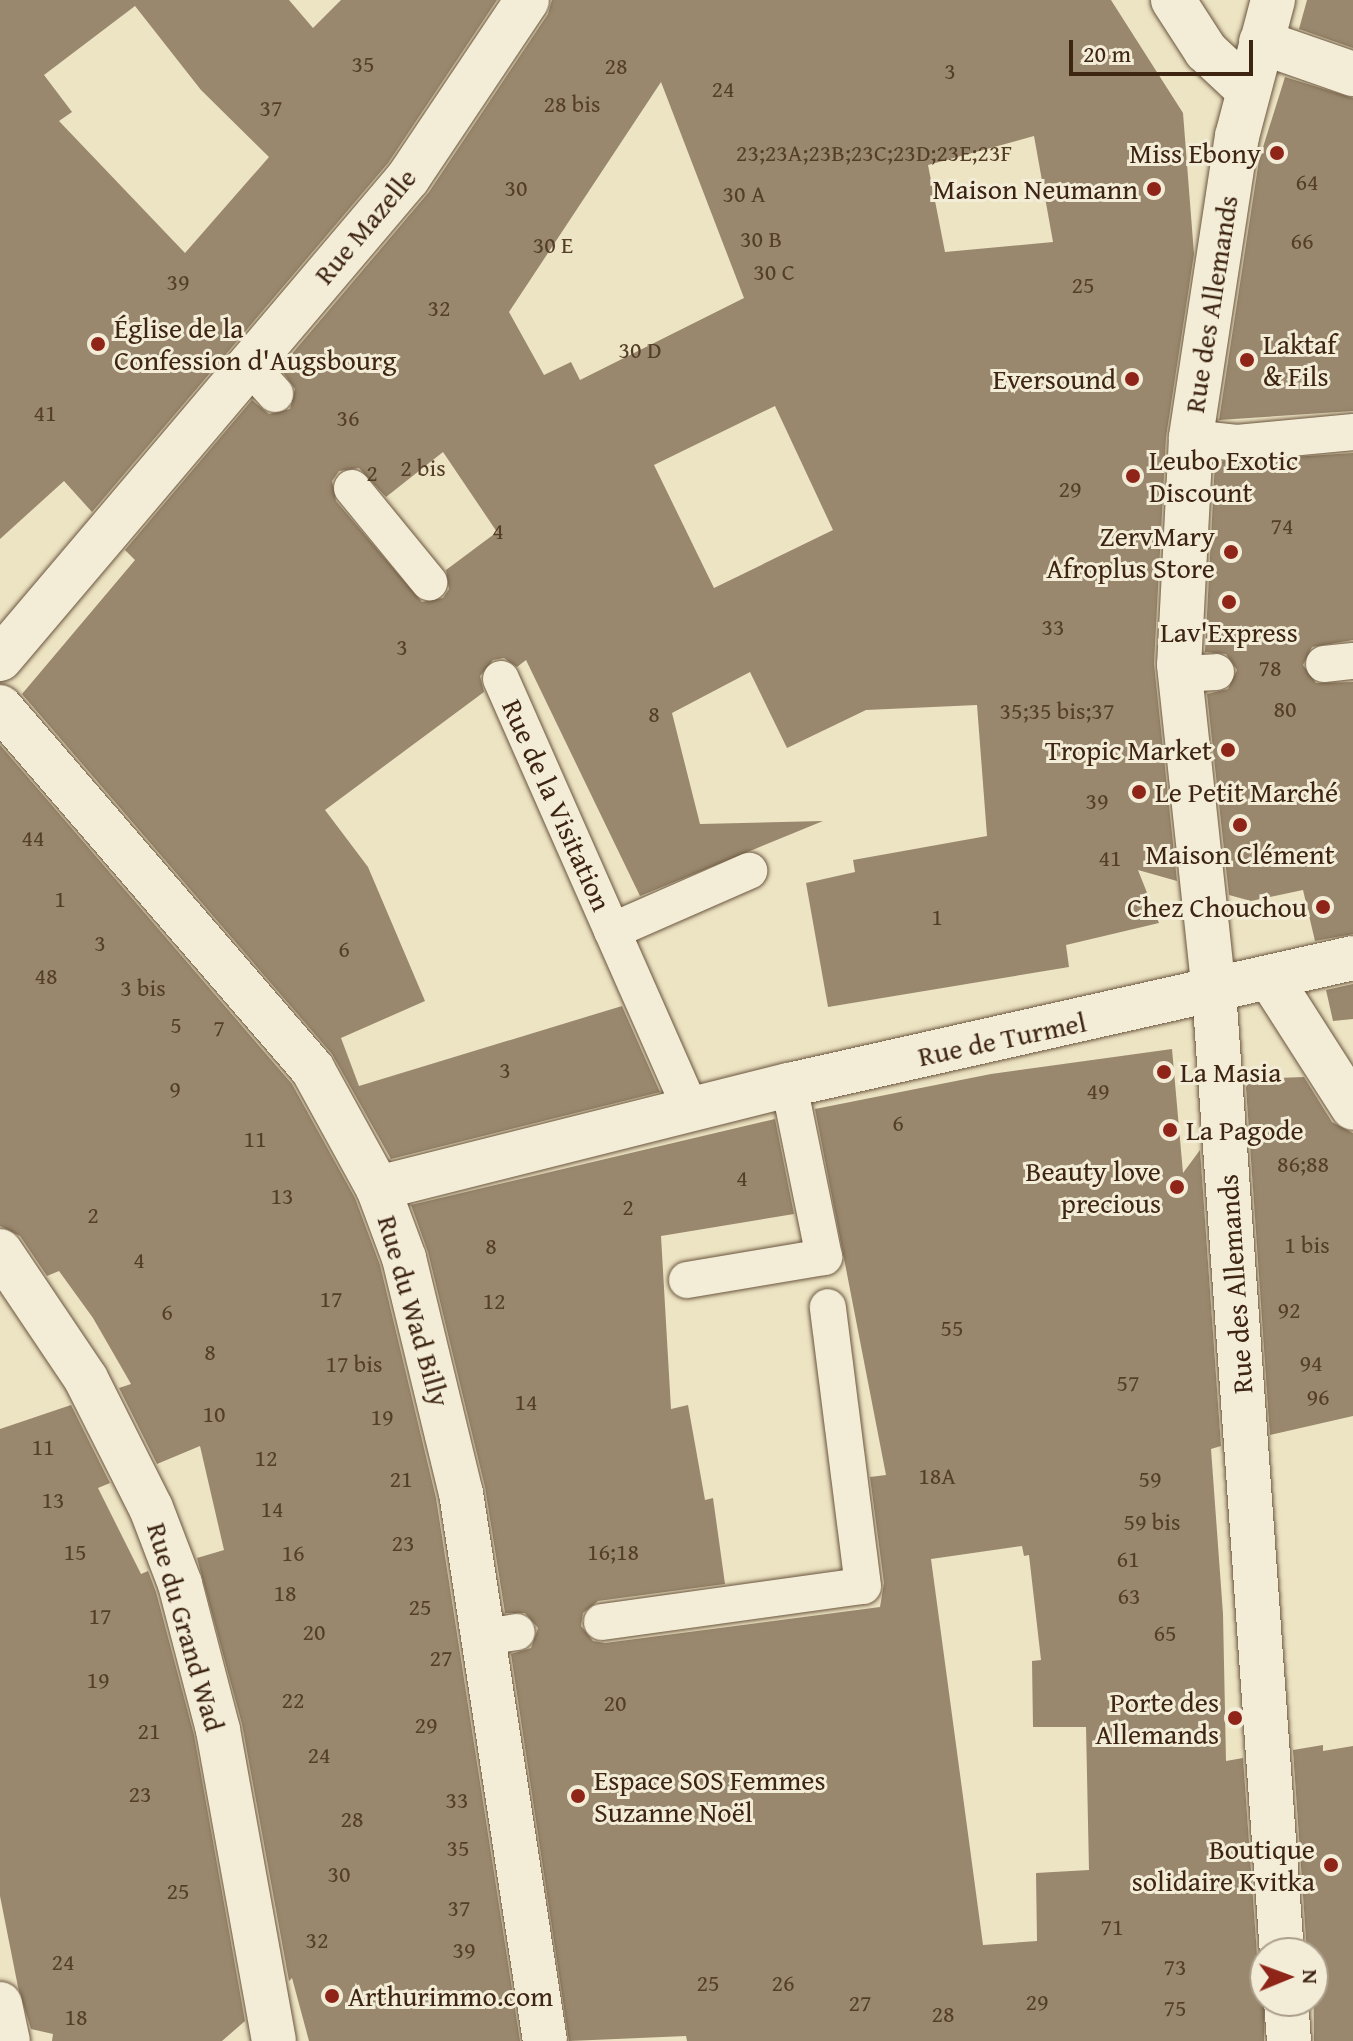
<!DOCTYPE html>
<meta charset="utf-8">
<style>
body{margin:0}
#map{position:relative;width:1353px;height:2041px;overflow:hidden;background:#ede4c3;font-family:"Gentium Book Plus",serif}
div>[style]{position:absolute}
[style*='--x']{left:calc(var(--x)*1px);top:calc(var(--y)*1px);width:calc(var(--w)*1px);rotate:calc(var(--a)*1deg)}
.building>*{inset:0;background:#99886e}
.roads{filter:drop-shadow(0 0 2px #6a553e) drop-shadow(0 0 2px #6a553e)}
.lane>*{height:36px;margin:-18px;padding:0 18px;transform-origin:18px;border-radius:18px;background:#f3edd8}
.street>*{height:44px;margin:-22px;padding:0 22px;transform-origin:22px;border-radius:22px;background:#f3edd8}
.dots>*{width:22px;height:22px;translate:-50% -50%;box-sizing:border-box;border:4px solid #f3edd8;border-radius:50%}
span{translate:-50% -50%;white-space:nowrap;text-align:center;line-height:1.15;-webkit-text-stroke:6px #f3edd8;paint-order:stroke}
.number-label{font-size:24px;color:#553e28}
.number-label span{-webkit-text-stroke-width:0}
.poi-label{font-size:28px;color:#3e2511}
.right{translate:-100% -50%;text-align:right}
.left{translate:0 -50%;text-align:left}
.street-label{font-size:28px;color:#3e2511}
.north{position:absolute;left:1249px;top:1937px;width:80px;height:80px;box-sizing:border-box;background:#f3edd8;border:2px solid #ab9d88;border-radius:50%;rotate:89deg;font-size:22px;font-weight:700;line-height:32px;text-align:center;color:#3e2511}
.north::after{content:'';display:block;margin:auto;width:28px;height:36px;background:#8f2418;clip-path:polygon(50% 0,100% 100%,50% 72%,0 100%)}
.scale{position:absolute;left:1069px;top:40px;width:184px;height:36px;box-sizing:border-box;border:4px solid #3e2511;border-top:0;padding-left:10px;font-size:24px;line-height:28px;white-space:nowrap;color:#3e2511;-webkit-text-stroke:6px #f3edd8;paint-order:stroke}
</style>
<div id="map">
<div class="building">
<div style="clip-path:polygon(evenodd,0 0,289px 0,313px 28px,341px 0,497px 0,388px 163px,92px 512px,64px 481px,0 539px,0 0,135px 6px,201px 90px,269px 157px,185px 253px,59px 121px,72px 112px,44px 75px,135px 6px)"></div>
<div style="clip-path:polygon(evenodd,552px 0,1111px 0,1183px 113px,1194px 254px,1166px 437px,1154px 664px,1177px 881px,1138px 870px,1159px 923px,1066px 945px,1069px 967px,828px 1007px,806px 883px,855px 872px,853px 860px,987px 836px,977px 705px,866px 710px,787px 748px,750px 672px,672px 713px,700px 824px,823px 821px,640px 896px,526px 660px,517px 667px,504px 658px,493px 660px,480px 676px,484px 692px,325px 810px,368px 867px,425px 1001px,341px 1038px,359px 1086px,622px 1006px,660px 1092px,391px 1159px,332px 1054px,22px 694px,135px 560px,125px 550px,252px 400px,269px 414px,290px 409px,295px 389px,280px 368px,429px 192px,548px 14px,552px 0,661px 82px,744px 298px,580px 380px,571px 362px,544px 375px,509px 312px,661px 82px,552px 0,1034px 136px,1053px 242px,945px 252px,928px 165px,1034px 136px,552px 0,775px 406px,833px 530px,714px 588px,654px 465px,775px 406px,552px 0,443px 452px,497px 532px,446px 570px,449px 589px,443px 598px,422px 602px,336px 501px,332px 481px,339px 471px,359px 468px,386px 497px,443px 452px)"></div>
<div style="clip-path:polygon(1307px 0,1353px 0,1353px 48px,1299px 29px)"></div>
<div style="clip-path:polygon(1285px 77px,1353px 98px,1353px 411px,1219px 420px,1259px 160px)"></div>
<div style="clip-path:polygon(1353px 453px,1353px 640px,1312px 647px,1303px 665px,1316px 683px,1353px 682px,1353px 934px,1315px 941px,1303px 890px,1251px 901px,1229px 895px,1207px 694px,1228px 689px,1237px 670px,1226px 654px,1205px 652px,1215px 462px)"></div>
<div style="clip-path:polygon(0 745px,292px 1084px,355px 1198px,380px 1265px,436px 1498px,520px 2041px,309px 2041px,292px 1978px,289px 1981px,242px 1724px,197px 1558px,224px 1550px,200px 1446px,157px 1464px,119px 1388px,131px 1384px,93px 1318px,59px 1271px,47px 1276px,20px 1236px,0 1226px)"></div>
<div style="clip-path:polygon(1353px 984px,1353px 1019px,1333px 1021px,1326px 990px)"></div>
<div style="clip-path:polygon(evenodd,1172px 1049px,1183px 1173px,1200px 1150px,1221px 1446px,1211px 1449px,1223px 1614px,1226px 1761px,1243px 1758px,1257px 1955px,1265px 1970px,1264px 2041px,687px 2041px,686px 2036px,569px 2041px,511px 1654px,531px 1648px,538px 1628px,525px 1613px,505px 1613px,485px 1487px,428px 1252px,411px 1205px,775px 1119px,794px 1214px,661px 1236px,671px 1409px,688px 1405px,705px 1500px,713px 1498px,725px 1584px,598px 1601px,583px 1613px,581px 1626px,593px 1641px,605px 1643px,880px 1607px,884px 1583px,870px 1477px,886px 1475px,815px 1109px,991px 1074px,1172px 1049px,1022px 1546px,1024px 1556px,1029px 1555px,1041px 1660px,1032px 1661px,1033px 1727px,1086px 1727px,1089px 1870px,1036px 1873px,1037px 1941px,983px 1945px,931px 1559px,1022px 1546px)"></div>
<div style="clip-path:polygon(1304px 1077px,1332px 1122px,1353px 1133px,1353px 1416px,1270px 1435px,1246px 1087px,1252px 1079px)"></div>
<div style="clip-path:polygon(71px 1405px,110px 1483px,98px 1488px,141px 1574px,148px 1571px,156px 1592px,194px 1735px,245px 2021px,222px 2041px,52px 2041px,53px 2034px,31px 2029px,18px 1987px,0 1896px,0 1429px)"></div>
<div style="clip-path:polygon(1323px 1745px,1323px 1751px,1353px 1746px,1353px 2041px,1314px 2041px,1313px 1953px,1307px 1953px,1293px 1750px)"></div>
</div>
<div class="roads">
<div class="lane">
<div style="--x:249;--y:365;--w:39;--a:48"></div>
<div style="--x:1191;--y:438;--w:46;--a:6.2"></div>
<div style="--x:1237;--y:443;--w:117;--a:-5.4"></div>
<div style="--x:352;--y:488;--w:122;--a:50.7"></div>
<div style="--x:1324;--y:664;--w:29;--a:-6"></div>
<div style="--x:1180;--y:674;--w:36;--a:-3"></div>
<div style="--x:501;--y:679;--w:473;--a:66.2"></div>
<div style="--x:612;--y:931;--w:150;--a:-23.7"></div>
<div style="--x:687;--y:1280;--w:139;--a:-9.5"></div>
<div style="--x:824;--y:1257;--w:176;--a:-101.5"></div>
<div style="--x:602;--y:1622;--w:263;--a:-7.9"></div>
<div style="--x:863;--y:1586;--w:281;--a:-97.2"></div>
<div style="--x:485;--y:1637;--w:32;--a:-9"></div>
</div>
<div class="street">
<div style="--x:1173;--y:0;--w:61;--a:57.1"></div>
<div style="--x:1206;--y:51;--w:57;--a:42.9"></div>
<div style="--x:1273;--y:0;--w:141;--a:104.8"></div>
<div style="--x:1237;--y:136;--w:305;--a:98.7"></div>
<div style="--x:1191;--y:438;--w:227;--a:93"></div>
<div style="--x:1179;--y:665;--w:328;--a:83.9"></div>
<div style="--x:1214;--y:991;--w:964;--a:85.96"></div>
<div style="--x:1261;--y:42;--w:97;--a:19.2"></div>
<div style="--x:0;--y:659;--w:631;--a:-49.69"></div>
<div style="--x:408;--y:178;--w:214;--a:-56.2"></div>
<div style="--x:0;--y:707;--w:479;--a:49.2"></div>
<div style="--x:313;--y:1070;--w:135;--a:61.2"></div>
<div style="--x:378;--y:1188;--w:75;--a:69.6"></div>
<div style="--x:404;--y:1258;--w:242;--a:76.4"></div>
<div style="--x:461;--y:1493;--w:554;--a:81.29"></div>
<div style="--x:1270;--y:978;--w:154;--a:57.4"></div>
<div style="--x:378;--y:1188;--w:424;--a:-14.1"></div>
<div style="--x:789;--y:1085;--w:578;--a:-12.69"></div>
<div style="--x:0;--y:1251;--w:154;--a:56.1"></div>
<div style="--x:86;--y:1379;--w:144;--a:63.3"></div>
<div style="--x:151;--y:1508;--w:81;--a:69.1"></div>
<div style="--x:180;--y:1584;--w:151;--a:75.4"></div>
<div style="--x:218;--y:1730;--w:316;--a:79.8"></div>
<div style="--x:1286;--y:2001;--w:40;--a:85.7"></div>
<div style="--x:0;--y:2004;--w:38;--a:78"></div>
</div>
</div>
<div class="dots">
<div style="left:1277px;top:153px;background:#8f2418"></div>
<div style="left:1154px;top:189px;background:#8f2418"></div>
<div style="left:98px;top:344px;background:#8f2418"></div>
<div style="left:1247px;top:360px;background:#8f2418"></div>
<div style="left:1132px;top:379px;background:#8f2418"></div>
<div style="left:1133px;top:476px;background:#8f2418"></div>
<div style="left:1231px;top:552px;background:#8f2418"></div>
<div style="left:1229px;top:602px;background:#8f2418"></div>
<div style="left:1228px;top:750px;background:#8f2418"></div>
<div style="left:1139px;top:792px;background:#8f2418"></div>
<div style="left:1240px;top:825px;background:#8f2418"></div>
<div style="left:1323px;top:907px;background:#8f2418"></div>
<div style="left:1164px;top:1072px;background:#8f2418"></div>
<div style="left:1170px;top:1130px;background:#8f2418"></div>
<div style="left:1177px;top:1187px;background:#8f2418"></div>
<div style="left:1235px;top:1718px;background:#8f2418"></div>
<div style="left:578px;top:1796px;background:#8f2418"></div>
<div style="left:1331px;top:1865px;background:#8f2418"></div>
<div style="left:332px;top:1996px;background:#8f2418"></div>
</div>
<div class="number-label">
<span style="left:363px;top:64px">35</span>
<span style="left:616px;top:66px">28</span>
<span style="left:950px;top:71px">3</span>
<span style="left:723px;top:89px">24</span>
<span style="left:572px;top:104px">28 bis</span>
<span style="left:271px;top:108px">37</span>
<span style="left:874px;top:153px">23;23A;23B;23C;23D;23E;23F</span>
<span style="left:1307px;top:182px">64</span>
<span style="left:516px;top:188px">30</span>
<span style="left:744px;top:194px">30 A</span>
<span style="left:761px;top:239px">30 B</span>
<span style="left:1302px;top:241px">66</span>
<span style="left:553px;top:245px">30 E</span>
<span style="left:774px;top:272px">30 C</span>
<span style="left:178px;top:282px">39</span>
<span style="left:1083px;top:285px">25</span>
<span style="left:439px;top:308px">32</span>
<span style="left:640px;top:350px">30 D</span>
<span style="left:45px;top:413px">41</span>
<span style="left:348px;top:418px">36</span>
<span style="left:423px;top:468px">2 bis</span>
<span style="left:372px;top:473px">2</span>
<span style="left:1070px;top:489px">29</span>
<span style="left:1282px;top:526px">74</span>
<span style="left:498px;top:531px">4</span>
<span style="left:1053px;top:627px">33</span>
<span style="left:402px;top:647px">3</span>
<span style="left:1270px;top:668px">78</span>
<span style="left:1285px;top:709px">80</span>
<span style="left:1057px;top:711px">35;35 bis;37</span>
<span style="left:654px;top:714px">8</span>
<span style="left:1097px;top:801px">39</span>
<span style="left:33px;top:838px">44</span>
<span style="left:1110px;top:858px">41</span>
<span style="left:60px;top:899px">1</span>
<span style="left:937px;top:917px">1</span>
<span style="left:100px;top:943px">3</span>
<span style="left:344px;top:949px">6</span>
<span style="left:46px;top:976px">48</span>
<span style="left:143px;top:988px">3 bis</span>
<span style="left:176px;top:1025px">5</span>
<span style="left:219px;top:1028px">7</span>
<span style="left:505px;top:1070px">3</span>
<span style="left:175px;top:1089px">9</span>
<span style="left:1098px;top:1091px">49</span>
<span style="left:898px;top:1123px">6</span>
<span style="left:255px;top:1139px">11</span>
<span style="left:1303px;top:1164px">86;88</span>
<span style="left:742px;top:1178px">4</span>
<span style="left:282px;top:1196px">13</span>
<span style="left:628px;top:1207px">2</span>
<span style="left:93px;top:1215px">2</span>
<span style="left:1307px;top:1245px">1 bis</span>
<span style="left:491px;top:1246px">8</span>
<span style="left:139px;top:1260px">4</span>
<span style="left:331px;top:1299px">17</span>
<span style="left:494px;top:1301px">12</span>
<span style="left:1289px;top:1310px">92</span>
<span style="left:167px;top:1312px">6</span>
<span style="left:952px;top:1328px">55</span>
<span style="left:210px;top:1352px">8</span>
<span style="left:1311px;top:1363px">94</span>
<span style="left:354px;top:1364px">17 bis</span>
<span style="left:1128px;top:1383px">57</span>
<span style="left:1318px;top:1397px">96</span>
<span style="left:526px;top:1402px">14</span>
<span style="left:214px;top:1414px">10</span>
<span style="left:382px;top:1417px">19</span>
<span style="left:43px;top:1447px">11</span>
<span style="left:266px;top:1458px">12</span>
<span style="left:937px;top:1476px">18A</span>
<span style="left:401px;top:1479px">21</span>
<span style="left:1150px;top:1479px">59</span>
<span style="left:53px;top:1500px">13</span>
<span style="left:272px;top:1509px">14</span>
<span style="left:1152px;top:1522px">59 bis</span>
<span style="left:403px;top:1543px">23</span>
<span style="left:75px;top:1552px">15</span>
<span style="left:613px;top:1552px">16;18</span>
<span style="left:293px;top:1553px">16</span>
<span style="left:1128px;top:1559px">61</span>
<span style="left:285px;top:1593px">18</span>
<span style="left:1129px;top:1596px">63</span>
<span style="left:420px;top:1607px">25</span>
<span style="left:100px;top:1616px">17</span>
<span style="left:314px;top:1632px">20</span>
<span style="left:1165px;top:1633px">65</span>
<span style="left:441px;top:1658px">27</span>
<span style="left:98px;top:1680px">19</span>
<span style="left:293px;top:1700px">22</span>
<span style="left:615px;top:1703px">20</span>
<span style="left:426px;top:1725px">29</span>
<span style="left:149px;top:1731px">21</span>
<span style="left:319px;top:1755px">24</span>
<span style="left:140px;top:1794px">23</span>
<span style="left:457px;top:1800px">33</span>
<span style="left:352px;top:1819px">28</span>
<span style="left:458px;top:1848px">35</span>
<span style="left:339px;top:1874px">30</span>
<span style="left:178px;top:1891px">25</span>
<span style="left:459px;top:1908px">37</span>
<span style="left:1112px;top:1927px">71</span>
<span style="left:317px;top:1940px">32</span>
<span style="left:464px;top:1950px">39</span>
<span style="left:63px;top:1962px">24</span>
<span style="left:1175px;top:1967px">73</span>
<span style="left:708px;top:1983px">25</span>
<span style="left:783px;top:1983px">26</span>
<span style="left:1037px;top:2002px">29</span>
<span style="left:860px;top:2003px">27</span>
<span style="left:1175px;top:2008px">75</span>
<span style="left:943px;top:2014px">28</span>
<span style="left:76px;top:2017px">18</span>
</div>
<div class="poi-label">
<span class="right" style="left:1261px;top:153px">Miss Ebony</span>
<span class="right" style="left:1138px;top:189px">Maison Neumann</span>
<span class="left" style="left:114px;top:344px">Église de la<br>Confession d'Augsbourg</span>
<span class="left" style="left:1263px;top:360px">Laktaf<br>&amp; Fils</span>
<span class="right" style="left:1116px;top:379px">Eversound</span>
<span class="left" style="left:1149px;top:476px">Leubo Exotic<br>Discount</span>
<span class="right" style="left:1215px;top:552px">ZervMary<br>Afroplus Store</span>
<span style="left:1229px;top:632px">Lav'Express</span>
<span class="right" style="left:1212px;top:750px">Tropic Market</span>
<span class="left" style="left:1155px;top:792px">Le Petit Marché</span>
<span style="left:1240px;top:854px">Maison Clément</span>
<span class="right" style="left:1307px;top:907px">Chez Chouchou</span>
<span class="left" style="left:1180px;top:1072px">La Masia</span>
<span class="left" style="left:1186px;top:1130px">La Pagode</span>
<span class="right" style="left:1161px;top:1187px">Beauty love<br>precious</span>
<span class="right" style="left:1219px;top:1718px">Porte des<br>Allemands</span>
<span class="left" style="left:594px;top:1796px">Espace SOS Femmes<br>Suzanne Noël</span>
<span class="right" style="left:1315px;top:1865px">Boutique<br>solidaire Kvitka</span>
<span class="left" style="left:348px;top:1996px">Arthurimmo.com</span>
</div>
<div class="street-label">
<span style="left:365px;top:226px;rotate:-50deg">Rue Mazelle</span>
<span style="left:1211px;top:304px;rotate:-81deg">Rue des Allemands</span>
<span style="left:557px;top:805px;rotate:66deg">Rue de la Visitation</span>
<span style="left:1002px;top:1039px;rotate:-12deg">Rue de Turmel</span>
<span style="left:1235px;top:1284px;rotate:-94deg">Rue des Allemands</span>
<span style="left:414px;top:1311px;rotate:74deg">Rue du Wad Billy</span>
<span style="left:186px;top:1627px;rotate:74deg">Rue du Grand Wad</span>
</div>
<div class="north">N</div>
<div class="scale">20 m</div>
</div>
